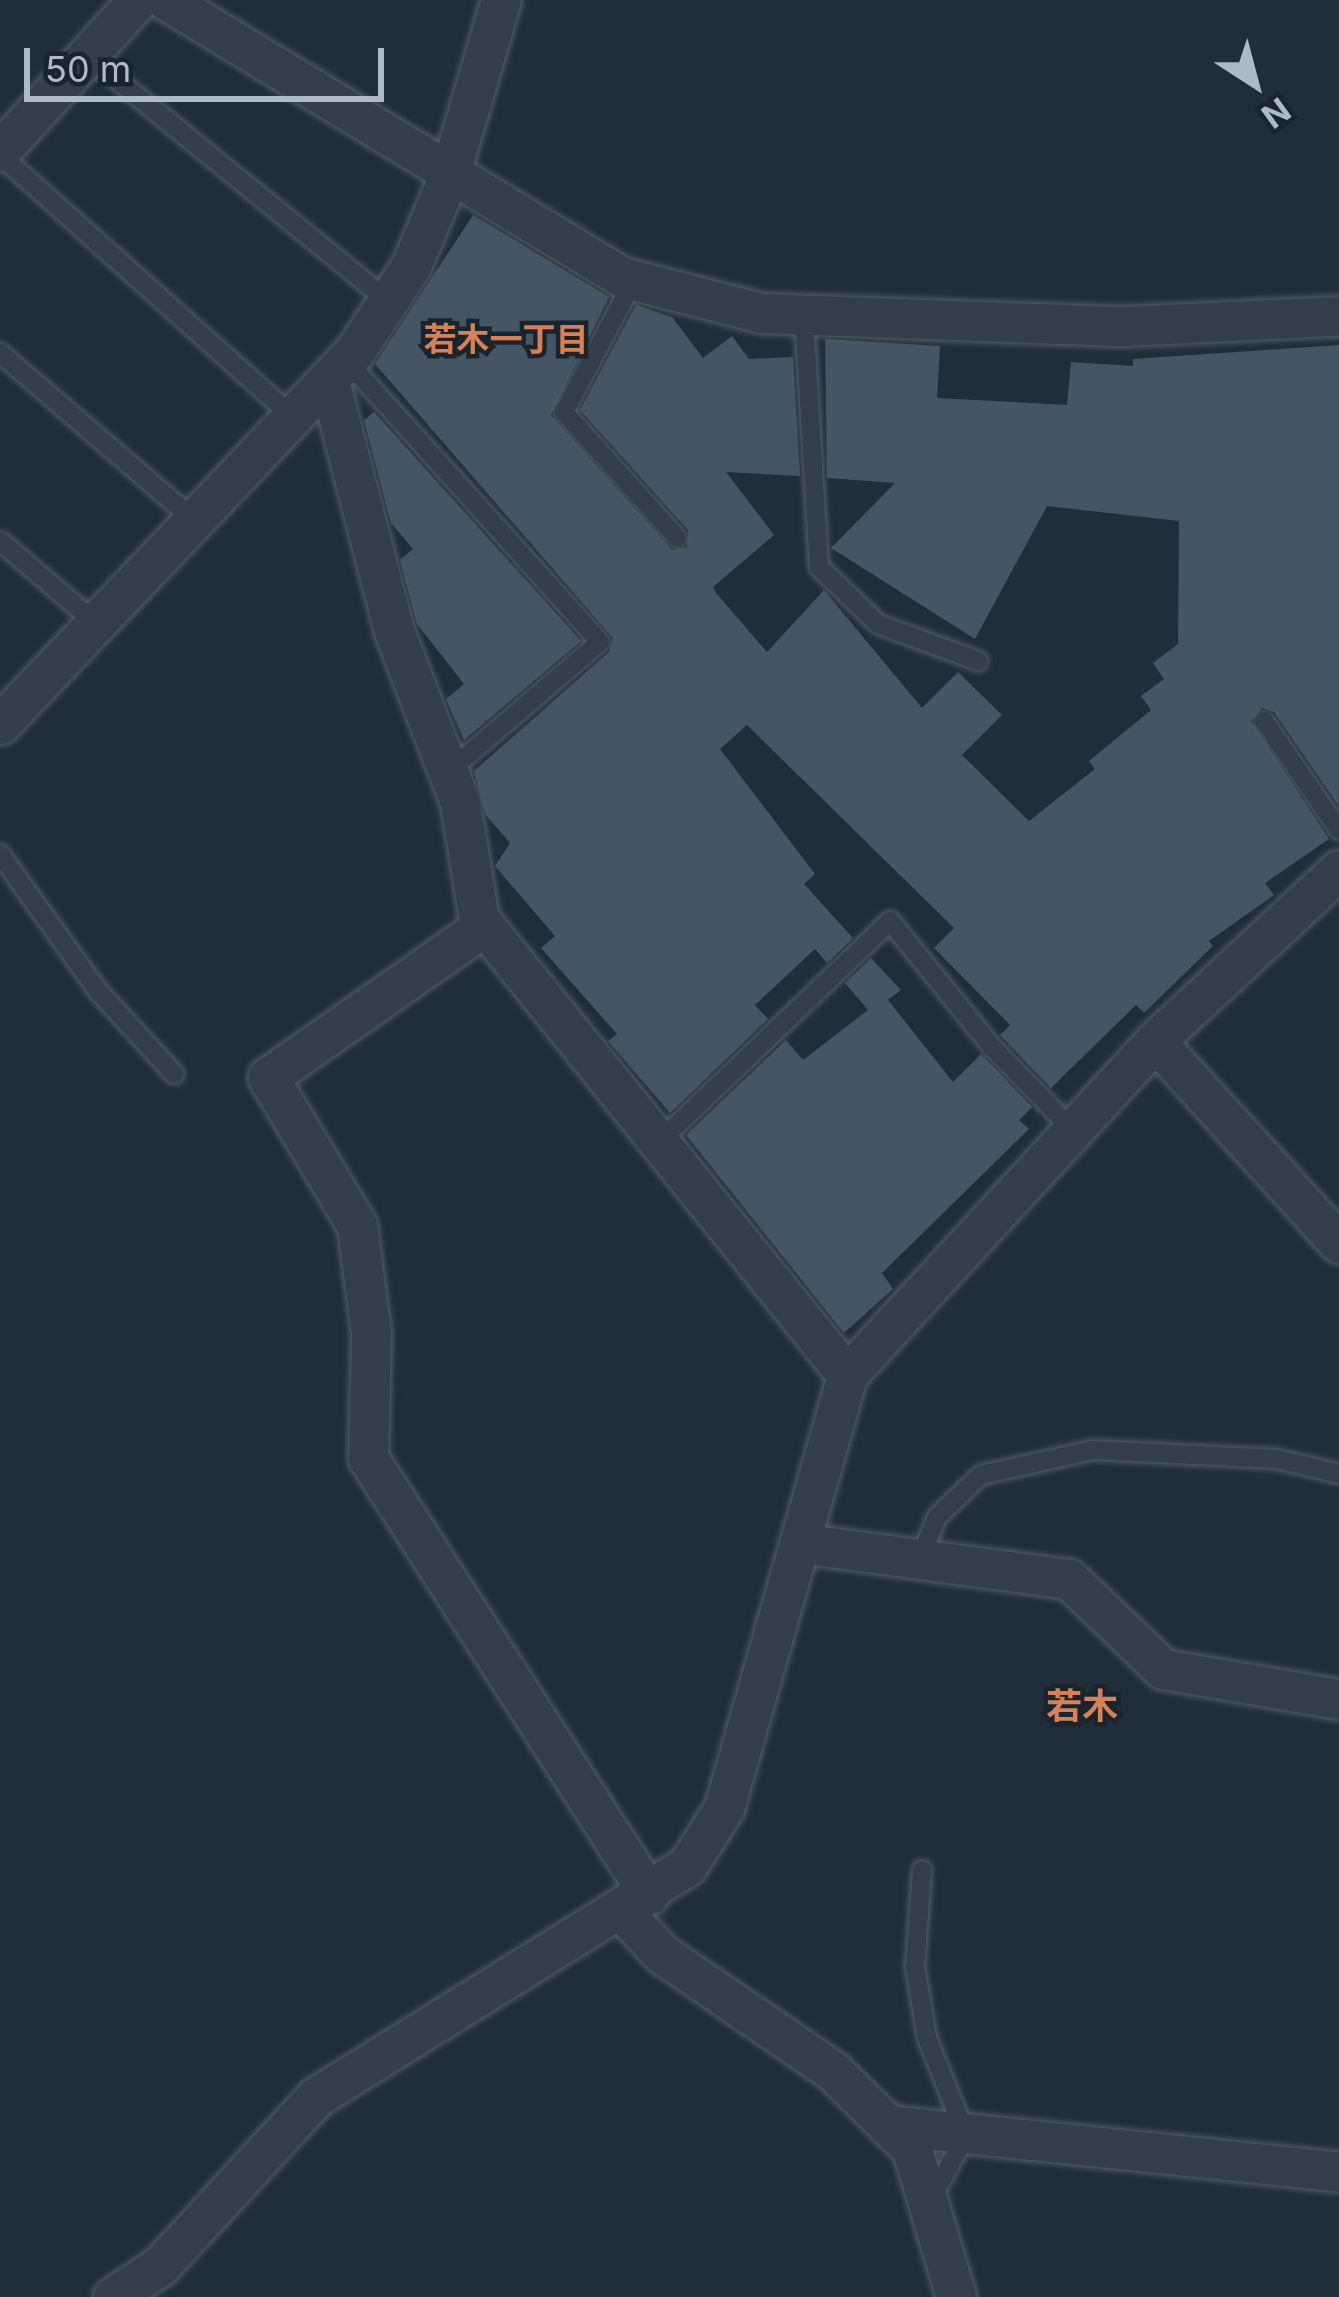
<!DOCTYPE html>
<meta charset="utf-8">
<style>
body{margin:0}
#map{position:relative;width:1339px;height:2297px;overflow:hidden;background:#202e39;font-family:Inter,"Noto Sans JP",sans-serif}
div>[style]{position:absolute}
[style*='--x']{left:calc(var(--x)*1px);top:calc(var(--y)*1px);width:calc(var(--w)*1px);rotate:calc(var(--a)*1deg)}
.building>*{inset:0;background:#465563}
.roads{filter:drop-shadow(0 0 3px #515d67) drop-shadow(0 0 3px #515d67)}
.lane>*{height:18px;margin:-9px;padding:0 9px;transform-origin:9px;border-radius:9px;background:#343f49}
.street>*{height:39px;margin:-19.5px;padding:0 19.5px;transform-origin:19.5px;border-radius:19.5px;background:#343f49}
span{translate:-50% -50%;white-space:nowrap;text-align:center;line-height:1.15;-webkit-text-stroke:9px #19242e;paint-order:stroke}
.neighbourhood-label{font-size:33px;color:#d78158;font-weight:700}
.quarter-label{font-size:36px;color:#d78158;font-weight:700}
.north{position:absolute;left:1195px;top:24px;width:120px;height:120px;-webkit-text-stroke:9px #19242e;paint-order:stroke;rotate:144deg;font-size:33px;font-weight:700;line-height:48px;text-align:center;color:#aebac6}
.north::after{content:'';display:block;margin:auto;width:42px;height:54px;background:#aebac6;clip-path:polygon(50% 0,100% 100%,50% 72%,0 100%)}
.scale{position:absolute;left:24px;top:48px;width:360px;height:54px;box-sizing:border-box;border:6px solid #aebac6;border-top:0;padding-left:15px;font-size:36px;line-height:42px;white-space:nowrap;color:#aebac6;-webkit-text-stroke:9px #19242e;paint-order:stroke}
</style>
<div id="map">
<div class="building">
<div style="clip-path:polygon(473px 215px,609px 297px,551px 415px,672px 550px,687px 547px,688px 530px,580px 410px,636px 305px,672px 317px,703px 358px,732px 336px,749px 359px,793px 357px,800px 476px,726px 472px,774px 535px,713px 587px,716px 593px,767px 652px,824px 590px,922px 708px,958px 672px,1002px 715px,962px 755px,1029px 821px,1095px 769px,1089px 761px,1151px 710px,1141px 696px,1164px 679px,1153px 663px,1178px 644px,1179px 521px,1047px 506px,975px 639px,831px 548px,895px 483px,827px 478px,825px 339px,940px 346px,937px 398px,1067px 405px,1071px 362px,1133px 366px,1133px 359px,1339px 345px,1339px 806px,1274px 712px,1262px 708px,1251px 721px,1329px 839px,1265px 883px,1274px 895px,1209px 941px,1213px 946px,1144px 1013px,1136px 1005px,1051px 1088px,1000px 1035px,1010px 1025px,934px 948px,954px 928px,747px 725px,720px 749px,815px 874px,804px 884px,853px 938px,827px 963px,815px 949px,755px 1005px,768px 1019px,670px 1113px,608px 1041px,617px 1034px,541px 948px,555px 936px,495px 866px,510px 843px,486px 815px,474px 771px,609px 652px,613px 638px,375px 364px)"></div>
<div style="clip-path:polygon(374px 412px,581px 641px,464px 740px,446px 699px,464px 684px,417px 624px,400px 560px,413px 549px,391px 523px,364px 420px)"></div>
<div style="clip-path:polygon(871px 958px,901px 990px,888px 1000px,953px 1082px,981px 1054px,1032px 1107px,1019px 1120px,1029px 1129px,882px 1273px,893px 1289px,844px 1333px,686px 1135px,786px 1040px,803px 1060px,868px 1010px,845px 983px)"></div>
</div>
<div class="roads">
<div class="lane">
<div style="--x:89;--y:57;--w:385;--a:39.2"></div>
<div style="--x:0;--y:155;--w:396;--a:41.8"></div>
<div style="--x:634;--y:280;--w:149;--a:117.9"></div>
<div style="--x:564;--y:412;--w:169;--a:48.1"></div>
<div style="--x:804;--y:315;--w:252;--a:86.6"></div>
<div style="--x:819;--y:567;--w:82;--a:44"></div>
<div style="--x:878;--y:624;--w:107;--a:20.3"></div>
<div style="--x:0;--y:353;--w:257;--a:40.7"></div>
<div style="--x:347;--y:361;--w:378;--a:48"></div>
<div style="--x:600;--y:642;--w:199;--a:139.5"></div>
<div style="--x:0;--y:541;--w:126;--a:40.5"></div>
<div style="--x:1264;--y:721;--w:132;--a:55.5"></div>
<div style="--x:0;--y:854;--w:168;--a:54.4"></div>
<div style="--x:98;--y:991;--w:113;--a:47.5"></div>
<div style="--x:658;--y:1143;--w:321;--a:-43.7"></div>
<div style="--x:890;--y:921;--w:162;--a:51"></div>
<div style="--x:992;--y:1047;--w:117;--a:45.7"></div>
<div style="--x:920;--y:1559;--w:45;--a:-68"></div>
<div style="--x:937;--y:1517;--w:61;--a:-43.7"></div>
<div style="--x:981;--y:1475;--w:115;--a:-12.6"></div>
<div style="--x:1093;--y:1450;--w:184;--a:2.8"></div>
<div style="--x:1277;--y:1459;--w:64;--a:13.6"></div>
<div style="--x:922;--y:1870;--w:97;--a:94.1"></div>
<div style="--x:915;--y:1967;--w:72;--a:80.4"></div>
<div style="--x:927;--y:2038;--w:105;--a:68.1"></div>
<div style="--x:966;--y:2135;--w:75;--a:118.6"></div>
</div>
<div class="street">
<div style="--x:166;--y:0;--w:534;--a:31.28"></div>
<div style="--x:622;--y:277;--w:144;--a:14.5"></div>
<div style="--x:761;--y:313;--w:363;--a:2.1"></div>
<div style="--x:1124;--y:326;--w:215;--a:-2.7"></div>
<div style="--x:0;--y:151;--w:205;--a:-47.6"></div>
<div style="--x:329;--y:381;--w:258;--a:75.4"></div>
<div style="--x:394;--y:631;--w:183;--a:68.9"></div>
<div style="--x:460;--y:802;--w:119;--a:80.8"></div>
<div style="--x:479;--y:919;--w:586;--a:51.1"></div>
<div style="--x:0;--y:724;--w:515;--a:-46.42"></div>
<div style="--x:355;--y:351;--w:102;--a:-56.6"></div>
<div style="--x:411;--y:266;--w:101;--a:-67.2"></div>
<div style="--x:450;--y:173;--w:180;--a:-73.6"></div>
<div style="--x:484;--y:926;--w:264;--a:145"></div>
<div style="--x:268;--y:1077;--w:174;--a:59.1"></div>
<div style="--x:357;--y:1226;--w:109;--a:82.6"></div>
<div style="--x:371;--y:1334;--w:124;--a:91.4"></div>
<div style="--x:368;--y:1458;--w:519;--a:57.2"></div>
<div style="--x:1155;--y:1041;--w:273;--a:47.7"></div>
<div style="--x:799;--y:1543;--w:272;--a:7.6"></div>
<div style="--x:1069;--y:1579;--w:130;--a:43.8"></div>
<div style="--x:1163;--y:1669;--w:179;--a:9.7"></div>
<div style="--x:620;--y:1909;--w:62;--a:47"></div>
<div style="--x:662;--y:1954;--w:207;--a:34.4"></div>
<div style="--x:833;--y:2071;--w:111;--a:44.6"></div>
<div style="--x:912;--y:2149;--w:154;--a:73.4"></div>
<div style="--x:887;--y:2125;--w:454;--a:5.9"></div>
<div style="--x:113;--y:2297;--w:56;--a:-33.4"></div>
<div style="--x:160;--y:2266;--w:230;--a:-47.3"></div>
<div style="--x:316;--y:2097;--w:437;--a:-31.9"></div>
<div style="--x:687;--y:1866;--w:69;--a:-57.5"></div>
<div style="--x:724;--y:1808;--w:450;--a:-74.1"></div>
<div style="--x:847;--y:1375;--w:454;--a:-47.3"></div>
<div style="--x:1155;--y:1041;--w:251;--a:-42.9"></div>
</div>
</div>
<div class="neighbourhood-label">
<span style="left:506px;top:340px">若木一丁目</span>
</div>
<div class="quarter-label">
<span style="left:1082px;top:1707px">若木</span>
</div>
<div class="north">N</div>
<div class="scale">50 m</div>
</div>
